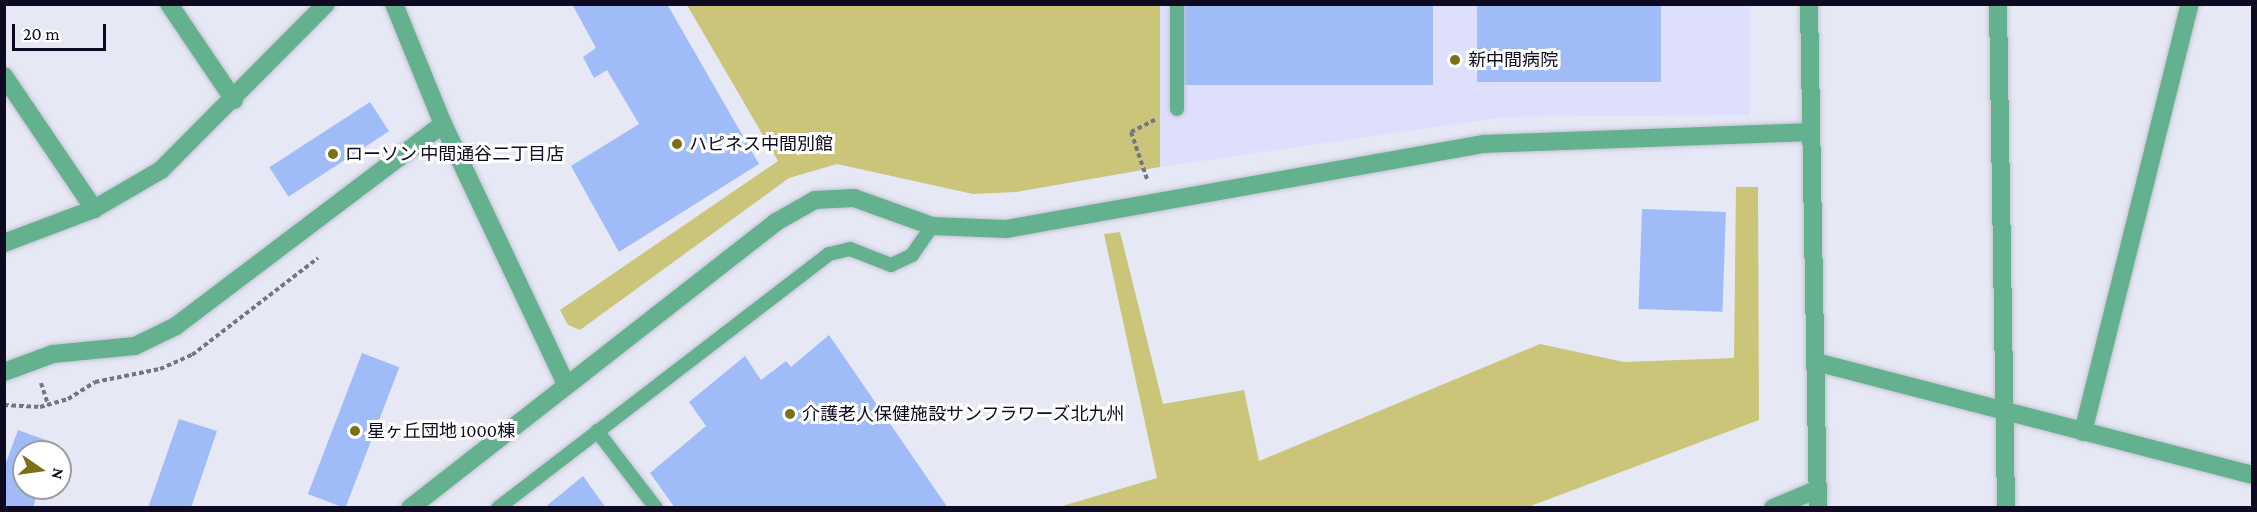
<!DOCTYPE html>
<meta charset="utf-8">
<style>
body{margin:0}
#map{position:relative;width:2257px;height:512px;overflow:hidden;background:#e7e8f5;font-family:"Crimson Pro","Noto Sans JP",serif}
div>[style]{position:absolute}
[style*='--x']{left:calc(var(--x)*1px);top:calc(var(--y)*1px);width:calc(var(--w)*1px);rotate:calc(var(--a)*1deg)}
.built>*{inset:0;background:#dedffd}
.green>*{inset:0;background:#cbc57a}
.building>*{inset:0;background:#9fbcf8;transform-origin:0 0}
.path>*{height:4px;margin-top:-2px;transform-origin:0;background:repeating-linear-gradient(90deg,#757486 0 4.5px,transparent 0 7.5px)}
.roads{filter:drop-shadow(0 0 2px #c4c4d3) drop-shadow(0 0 2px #c4c4d3)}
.service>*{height:14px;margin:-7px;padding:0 7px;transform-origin:7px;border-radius:7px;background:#64b190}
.minor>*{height:18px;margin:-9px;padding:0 9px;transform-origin:9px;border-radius:9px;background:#64b190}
.tertiary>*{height:18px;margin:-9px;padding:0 9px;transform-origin:9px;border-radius:9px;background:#64b190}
.dots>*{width:16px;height:16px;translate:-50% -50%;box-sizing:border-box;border:3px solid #fff;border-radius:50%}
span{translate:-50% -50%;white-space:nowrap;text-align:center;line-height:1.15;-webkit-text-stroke:6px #fff;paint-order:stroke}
.poi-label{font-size:18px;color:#0d0a21}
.left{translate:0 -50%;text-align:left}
.frame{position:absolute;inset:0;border:6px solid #0d0a21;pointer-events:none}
.north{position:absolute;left:12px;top:440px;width:60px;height:60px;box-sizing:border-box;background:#fff;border:2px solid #9e9da6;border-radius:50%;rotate:103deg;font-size:16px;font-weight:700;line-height:24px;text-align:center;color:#0d0a21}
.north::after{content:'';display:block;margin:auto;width:21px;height:27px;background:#797113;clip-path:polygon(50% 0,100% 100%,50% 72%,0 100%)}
.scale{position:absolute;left:12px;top:24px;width:94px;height:27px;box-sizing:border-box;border:3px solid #0d0a21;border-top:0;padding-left:8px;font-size:18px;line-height:21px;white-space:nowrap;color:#0d0a21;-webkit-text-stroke:4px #fff;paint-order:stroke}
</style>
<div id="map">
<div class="built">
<div style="clip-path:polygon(1160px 5px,1750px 5px,1750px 115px,1505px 117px,1160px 167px)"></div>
</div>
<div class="green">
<div style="clip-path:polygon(687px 5px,1160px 5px,1160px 167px,1016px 192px,973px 194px,837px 164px,789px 178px,580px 330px,568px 325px,560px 310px,778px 161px)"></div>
<div style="clip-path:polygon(1736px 187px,1758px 187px,1759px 420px,1528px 507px,1059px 507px,1157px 478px,1104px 234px,1120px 232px,1163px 404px,1244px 390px,1259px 461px,1540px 344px,1624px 362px,1734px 358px)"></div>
</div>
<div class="building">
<div style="clip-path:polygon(572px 4px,667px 4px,759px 164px,619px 252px,571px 166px,639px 124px,607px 70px,594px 78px,583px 57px,596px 48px)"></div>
<div style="left:1182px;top:4px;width:251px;height:81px"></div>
<div style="left:1477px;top:4px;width:184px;height:78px"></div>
<div style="left:370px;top:102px;width:35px;height:120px;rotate:57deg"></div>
<div style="left:1642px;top:209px;width:84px;height:100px;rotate:2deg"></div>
<div style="clip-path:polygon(829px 335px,948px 508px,675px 508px,650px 473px,706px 426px,689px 402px,745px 356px,761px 380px,786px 361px,791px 367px)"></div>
<div style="left:362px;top:353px;width:40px;height:151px;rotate:21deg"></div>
<div style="clip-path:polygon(179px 419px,217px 431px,191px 508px,148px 508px)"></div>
<div style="clip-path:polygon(18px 430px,54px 443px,51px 452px,24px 452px,24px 488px,39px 488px,33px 508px,4px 508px,4px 468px)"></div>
<div style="clip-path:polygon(583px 476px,606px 508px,544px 508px)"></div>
</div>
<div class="path">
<div style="--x:1147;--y:179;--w:50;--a:-108.8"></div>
<div style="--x:1131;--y:132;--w:29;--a:-27"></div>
<div style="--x:41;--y:383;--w:23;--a:72"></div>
<div style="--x:4;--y:405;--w:36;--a:3"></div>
<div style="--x:40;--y:407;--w:29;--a:-16"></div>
<div style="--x:68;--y:399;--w:32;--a:-32"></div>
<div style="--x:95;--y:382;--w:66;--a:-11.3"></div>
<div style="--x:160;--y:369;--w:35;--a:-24"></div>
<div style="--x:192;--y:355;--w:159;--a:-37.6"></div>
</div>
<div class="roads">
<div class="service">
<div style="--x:1177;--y:4;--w:105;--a:90"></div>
<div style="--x:597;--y:431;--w:97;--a:52.5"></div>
<div style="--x:498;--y:508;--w:417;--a:-37.5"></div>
<div style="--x:829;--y:254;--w:22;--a:-13"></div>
<div style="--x:850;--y:249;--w:44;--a:21.3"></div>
<div style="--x:891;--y:265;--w:23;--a:-25"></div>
<div style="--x:912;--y:255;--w:35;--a:-55"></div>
</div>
<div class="minor">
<div style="--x:169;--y:4;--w:116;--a:55.9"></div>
<div style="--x:394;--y:4;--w:130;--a:67.8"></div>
<div style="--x:443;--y:124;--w:288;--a:64.7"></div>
<div style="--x:1998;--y:4;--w:504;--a:89.09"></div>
<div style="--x:4;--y:76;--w:161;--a:55.9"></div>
<div style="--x:1816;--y:362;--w:450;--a:14.5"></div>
<div style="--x:4;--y:372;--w:52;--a:-20.2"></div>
<div style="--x:53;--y:354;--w:82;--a:-5.6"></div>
<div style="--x:135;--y:346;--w:46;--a:-26"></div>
<div style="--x:176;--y:326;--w:335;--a:-37.1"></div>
<div style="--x:2083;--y:432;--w:441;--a:-76"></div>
<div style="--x:410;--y:508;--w:464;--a:-38"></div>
<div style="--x:776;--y:222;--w:45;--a:-29.4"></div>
<div style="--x:815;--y:200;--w:39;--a:-3"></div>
<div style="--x:854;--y:198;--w:83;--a:19.7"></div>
<div style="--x:932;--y:226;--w:74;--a:2.3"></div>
<div style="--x:1006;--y:229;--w:485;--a:-10.1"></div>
<div style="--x:1484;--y:144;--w:327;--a:-2.1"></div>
<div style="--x:1773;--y:508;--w:49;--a:-22.9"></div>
</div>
<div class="tertiary">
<div style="--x:1809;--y:4;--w:504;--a:88.98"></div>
<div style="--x:4;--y:243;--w:96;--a:-20.7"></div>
<div style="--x:94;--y:209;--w:78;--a:-30.2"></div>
<div style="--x:161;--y:170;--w:234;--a:-45.2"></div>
</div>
</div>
<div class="dots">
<div style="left:1455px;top:60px;background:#797113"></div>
<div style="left:677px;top:144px;background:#797113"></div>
<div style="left:333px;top:154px;background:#797113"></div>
<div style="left:790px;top:414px;background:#797113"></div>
<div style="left:355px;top:431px;background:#797113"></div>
</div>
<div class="poi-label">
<span class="left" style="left:1468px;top:60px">新中間病院</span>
<span class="left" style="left:689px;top:144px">ハピネス中間別館</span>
<span class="left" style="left:345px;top:154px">ローソン 中間通谷二丁目店</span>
<span class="left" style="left:802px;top:414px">介護老人保健施設サンフラワーズ北九州</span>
<span class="left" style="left:367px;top:431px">星ヶ丘団地 1000棟</span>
</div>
<div class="frame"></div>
<div class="north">N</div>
<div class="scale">20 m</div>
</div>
